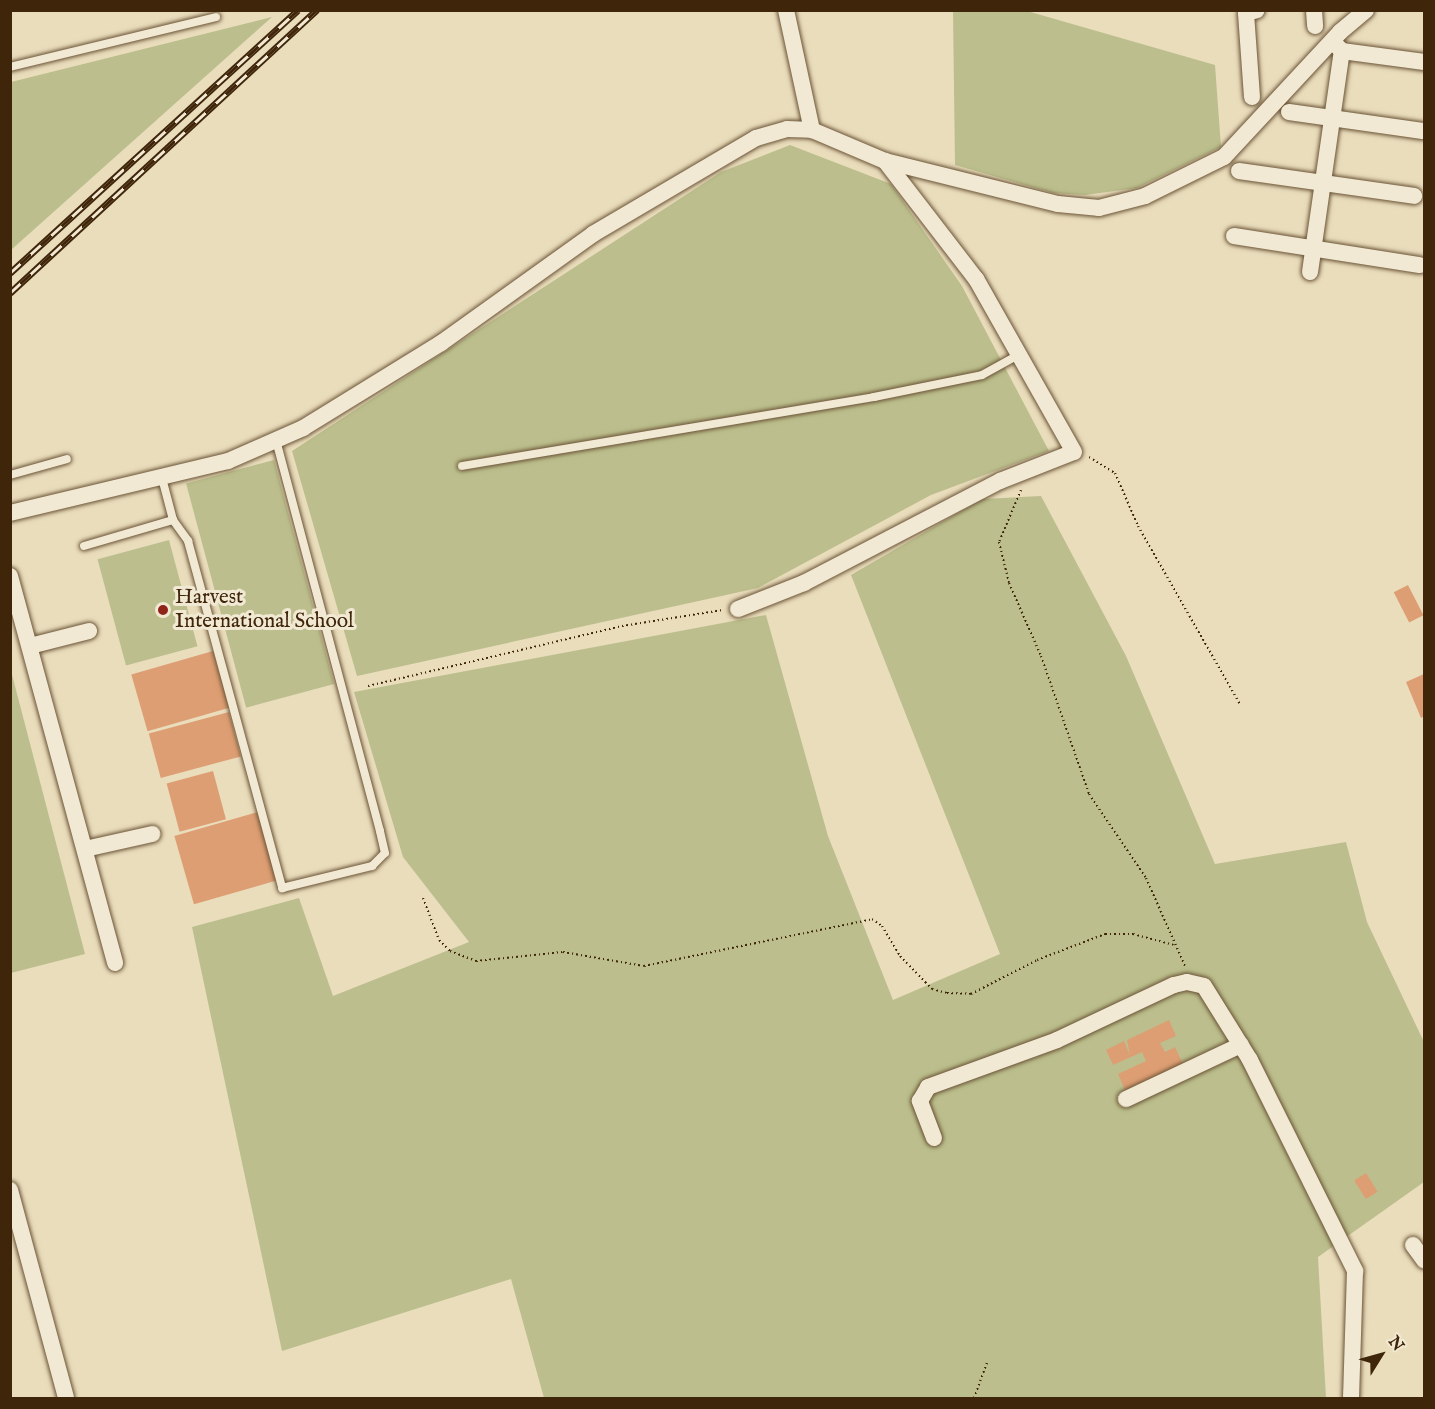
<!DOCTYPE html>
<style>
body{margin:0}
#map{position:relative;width:1435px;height:1409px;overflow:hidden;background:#eaddbc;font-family:"IM FELL English",serif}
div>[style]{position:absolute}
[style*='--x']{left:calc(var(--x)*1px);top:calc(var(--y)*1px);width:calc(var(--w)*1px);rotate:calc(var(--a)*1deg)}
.green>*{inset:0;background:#bcbf8d;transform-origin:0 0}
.building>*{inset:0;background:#de9e73;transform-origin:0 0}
.path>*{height:2px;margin-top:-1px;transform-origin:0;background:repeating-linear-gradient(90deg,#3f250a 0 1.5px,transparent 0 4.5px)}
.roads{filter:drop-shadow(0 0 2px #6a5336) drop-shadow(0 0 2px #6a5336)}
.lane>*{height:8px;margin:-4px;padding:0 4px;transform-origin:4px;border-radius:4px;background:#f1e9d3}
.street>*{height:16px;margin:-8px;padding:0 8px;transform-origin:8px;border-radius:8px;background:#f1e9d3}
.rail>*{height:7px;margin-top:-3.5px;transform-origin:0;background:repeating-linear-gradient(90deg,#f1e9d3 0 14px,#3f250a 0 28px);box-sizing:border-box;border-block:2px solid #3f250a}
.dots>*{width:16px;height:16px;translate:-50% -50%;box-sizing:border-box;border:3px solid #f1e9d3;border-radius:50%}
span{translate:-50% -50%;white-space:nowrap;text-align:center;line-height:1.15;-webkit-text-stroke:6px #f1e9d3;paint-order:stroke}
.poi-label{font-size:21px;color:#3f250a}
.left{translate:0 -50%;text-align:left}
.frame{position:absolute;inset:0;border:12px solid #3f250a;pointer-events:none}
.north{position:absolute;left:1351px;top:1325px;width:60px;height:60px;-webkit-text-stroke:4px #f1e9d3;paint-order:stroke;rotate:53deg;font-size:16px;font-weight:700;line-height:24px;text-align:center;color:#3f250a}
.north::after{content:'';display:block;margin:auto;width:21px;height:27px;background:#3f250a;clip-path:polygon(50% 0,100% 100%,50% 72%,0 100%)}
</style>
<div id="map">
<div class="green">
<div style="clip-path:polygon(953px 11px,1027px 11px,1215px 65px,1221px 147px,1137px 188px,1085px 195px,1053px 193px,955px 165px)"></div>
<div style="clip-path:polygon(272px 17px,11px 250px,11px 82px)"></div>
<div style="clip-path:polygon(790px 145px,891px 184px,962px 286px,1049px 451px,931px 495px,758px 588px,357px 676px,292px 451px,721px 172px)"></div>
<div style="left:274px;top:460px;width:232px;height:91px;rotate:75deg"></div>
<div style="clip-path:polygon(1041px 496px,1126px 656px,1215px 864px,1346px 842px,1367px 922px,1424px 1042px,1424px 1182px,1318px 1257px,1326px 1398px,544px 1398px,511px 1279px,282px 1351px,192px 927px,299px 898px,333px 996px,469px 942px,403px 857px,354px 692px,766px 615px,828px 836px,893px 1000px,1000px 954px,851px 575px,982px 499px)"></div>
<div style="left:169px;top:540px;width:110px;height:74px;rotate:75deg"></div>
<div style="clip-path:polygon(10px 667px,85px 954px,11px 973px,10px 973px)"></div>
</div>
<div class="building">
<div style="left:1408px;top:585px;width:34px;height:16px;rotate:63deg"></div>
<div style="left:213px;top:651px;width:59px;height:85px;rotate:74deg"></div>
<div style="clip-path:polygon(1424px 674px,1424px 716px,1421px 718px,1406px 682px)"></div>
<div style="left:229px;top:712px;width:46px;height:83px;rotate:75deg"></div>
<div style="left:213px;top:771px;width:50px;height:48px;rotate:75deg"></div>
<div style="left:258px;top:812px;width:71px;height:87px;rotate:74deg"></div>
<div style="clip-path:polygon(1169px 1020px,1176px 1036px,1160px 1043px,1165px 1052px,1175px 1047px,1183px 1064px,1125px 1090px,1118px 1074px,1146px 1061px,1142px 1052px,1113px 1065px,1106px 1050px,1124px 1041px,1130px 1055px,1127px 1040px)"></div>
<div style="left:1366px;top:1173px;width:22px;height:14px;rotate:58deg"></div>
</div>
<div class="path">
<div style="--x:1089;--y:457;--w:31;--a:32"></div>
<div style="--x:1115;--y:473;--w:58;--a:66.5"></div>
<div style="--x:1138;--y:526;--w:205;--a:60.2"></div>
<div style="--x:1021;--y:490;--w:56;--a:112.9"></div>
<div style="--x:999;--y:542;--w:42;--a:76.3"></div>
<div style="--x:1009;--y:583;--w:80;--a:66.3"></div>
<div style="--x:1041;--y:656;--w:146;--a:70.8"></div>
<div style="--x:1089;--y:794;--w:102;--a:55.8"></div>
<div style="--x:1146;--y:878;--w:96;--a:66.1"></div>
<div style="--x:368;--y:686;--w:261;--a:-13.3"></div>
<div style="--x:622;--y:626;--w:102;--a:-9"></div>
<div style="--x:423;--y:898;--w:45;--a:69.1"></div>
<div style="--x:439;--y:940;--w:16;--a:45"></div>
<div style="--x:450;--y:951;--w:28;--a:21"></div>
<div style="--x:476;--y:961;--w:87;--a:-5.9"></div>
<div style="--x:563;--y:952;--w:82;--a:9.8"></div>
<div style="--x:644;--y:966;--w:233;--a:-11.6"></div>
<div style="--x:872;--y:919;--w:12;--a:35"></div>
<div style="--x:882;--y:926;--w:35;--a:59"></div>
<div style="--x:900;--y:956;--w:46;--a:45.9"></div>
<div style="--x:932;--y:989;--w:16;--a:15"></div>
<div style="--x:947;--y:993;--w:24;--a:2"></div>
<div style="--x:971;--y:994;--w:74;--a:-27.3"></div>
<div style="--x:1037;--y:960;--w:73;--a:-20.9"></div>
<div style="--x:1105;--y:934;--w:28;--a:0"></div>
<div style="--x:1133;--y:934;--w:42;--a:15"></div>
<div style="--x:974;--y:1398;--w:40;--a:-69.8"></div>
</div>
<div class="roads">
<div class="lane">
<div style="--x:10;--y:67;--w:212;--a:-13.6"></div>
<div style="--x:462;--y:466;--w:418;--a:-9.5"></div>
<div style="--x:874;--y:397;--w:110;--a:-11.5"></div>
<div style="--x:982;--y:375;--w:43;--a:-28.9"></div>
<div style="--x:10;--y:475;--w:59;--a:-15.7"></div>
<div style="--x:162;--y:478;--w:43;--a:75.3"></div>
<div style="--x:173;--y:520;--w:26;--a:54"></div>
<div style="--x:188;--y:541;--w:360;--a:74.8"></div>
<div style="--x:282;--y:888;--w:93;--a:-13.7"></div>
<div style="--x:372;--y:866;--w:18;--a:-45"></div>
<div style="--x:385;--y:853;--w:23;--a:-103"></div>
<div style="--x:380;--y:831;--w:405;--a:-104.9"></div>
<div style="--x:84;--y:546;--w:93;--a:-16.3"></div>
</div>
<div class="street">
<div style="--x:786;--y:10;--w:123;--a:77.8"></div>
<div style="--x:1314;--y:10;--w:16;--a:86"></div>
<div style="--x:1336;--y:45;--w:8;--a:45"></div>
<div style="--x:1342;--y:51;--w:83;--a:7.6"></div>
<div style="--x:1252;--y:97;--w:84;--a:-94.1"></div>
<div style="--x:1246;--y:13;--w:11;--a:-15"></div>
<div style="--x:1289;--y:112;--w:135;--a:8.1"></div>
<div style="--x:1239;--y:171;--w:177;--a:8.1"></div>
<div style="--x:1234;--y:236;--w:188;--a:8.9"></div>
<div style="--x:1310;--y:272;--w:223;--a:-81.8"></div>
<div style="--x:10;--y:513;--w:224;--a:-13.4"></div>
<div style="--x:228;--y:461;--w:82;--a:-23.7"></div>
<div style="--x:303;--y:428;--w:162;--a:-31.6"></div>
<div style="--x:441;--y:343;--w:187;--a:-35.6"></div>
<div style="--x:593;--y:234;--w:189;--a:-30.5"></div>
<div style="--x:756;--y:138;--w:32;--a:-16"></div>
<div style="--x:787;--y:129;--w:25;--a:2"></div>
<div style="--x:812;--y:130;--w:79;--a:23"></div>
<div style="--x:885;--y:161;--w:178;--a:14"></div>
<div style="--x:1058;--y:204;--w:41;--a:5.6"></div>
<div style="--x:1099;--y:208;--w:48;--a:-14.6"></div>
<div style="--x:1145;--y:196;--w:88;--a:-26.3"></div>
<div style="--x:1224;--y:157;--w:171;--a:-47.1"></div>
<div style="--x:1340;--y:32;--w:34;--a:-40"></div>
<div style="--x:10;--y:576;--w:401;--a:74.8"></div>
<div style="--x:738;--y:609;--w:71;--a:-21.5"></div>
<div style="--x:804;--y:583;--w:221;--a:-27.5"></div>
<div style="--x:1000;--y:481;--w:79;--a:-21.4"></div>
<div style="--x:1074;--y:452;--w:199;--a:-119.5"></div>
<div style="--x:976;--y:279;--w:149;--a:-127.6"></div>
<div style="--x:30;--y:646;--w:61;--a:-14.3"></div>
<div style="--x:85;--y:849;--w:69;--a:-12.6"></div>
<div style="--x:1126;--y:1099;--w:127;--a:-25.2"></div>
<div style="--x:934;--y:1138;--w:40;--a:-111"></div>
<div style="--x:920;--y:1101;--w:16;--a:-60"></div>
<div style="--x:928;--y:1087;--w:137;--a:-20"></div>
<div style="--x:1057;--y:1040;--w:129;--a:-25.2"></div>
<div style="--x:1174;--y:985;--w:13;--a:-13"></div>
<div style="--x:1187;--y:982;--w:17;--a:13"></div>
<div style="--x:1204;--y:986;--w:87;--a:58.1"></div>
<div style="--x:1250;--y:1060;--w:236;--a:63.5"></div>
<div style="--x:1355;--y:1271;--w:127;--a:91.8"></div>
<div style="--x:10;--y:1190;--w:215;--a:74.9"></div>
<div style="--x:1413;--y:1245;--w:19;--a:54"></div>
</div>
</div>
<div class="rail">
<div style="--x:10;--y:273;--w:390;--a:-42.4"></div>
<div style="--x:10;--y:293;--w:418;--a:-42.7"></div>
</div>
<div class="dots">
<div style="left:163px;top:610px;background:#8f2418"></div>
</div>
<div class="poi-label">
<span class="left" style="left:175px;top:610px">Harvest<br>International School</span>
</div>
<div class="frame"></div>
<div class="north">N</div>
</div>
